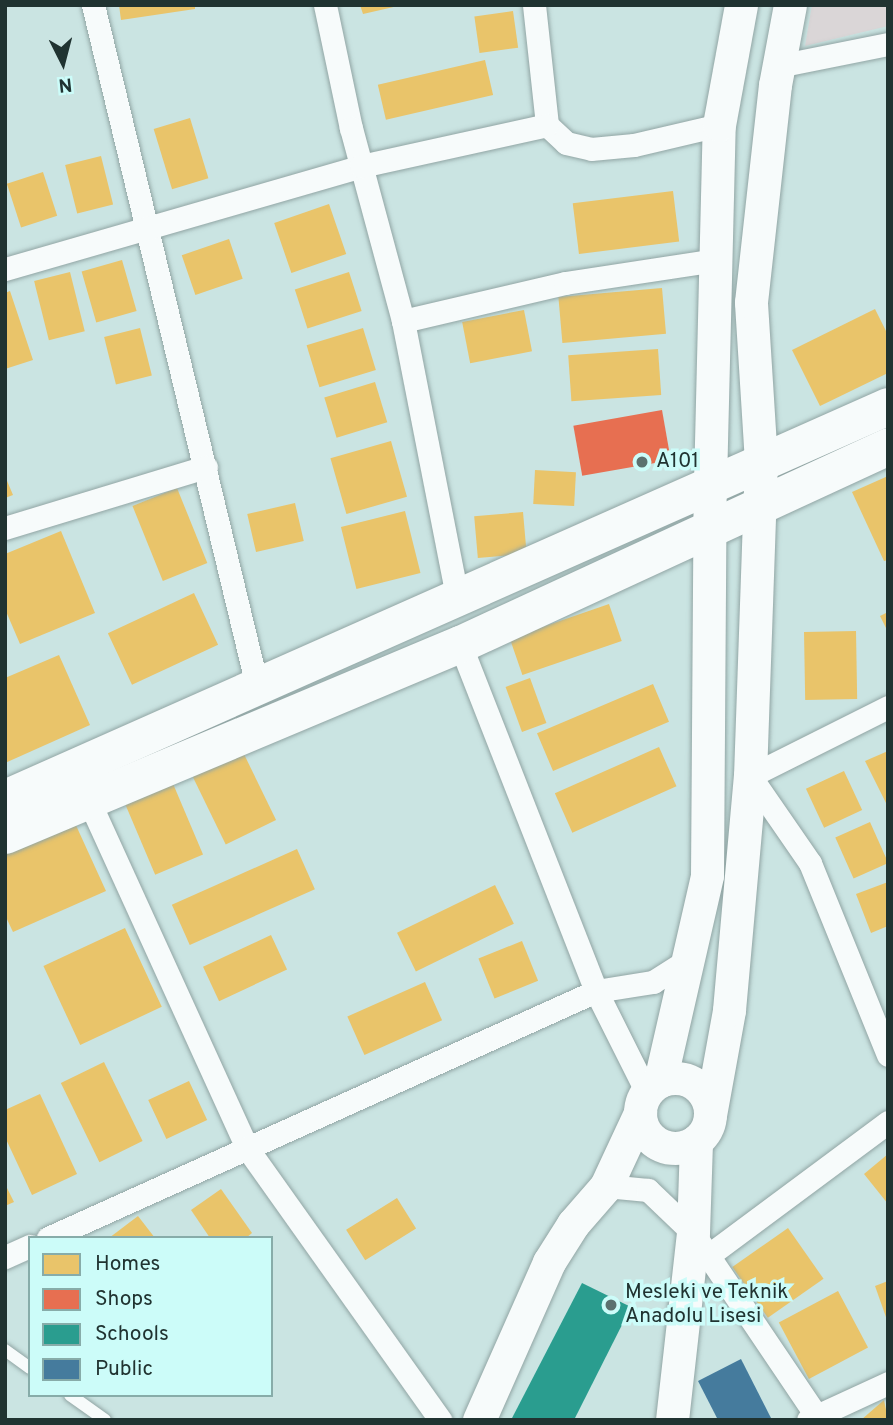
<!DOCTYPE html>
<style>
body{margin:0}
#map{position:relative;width:893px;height:1425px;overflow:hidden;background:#cae4e2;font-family:Overpass,sans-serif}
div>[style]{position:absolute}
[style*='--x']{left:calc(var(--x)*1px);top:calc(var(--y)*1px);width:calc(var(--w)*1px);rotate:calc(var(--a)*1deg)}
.green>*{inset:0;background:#dad6d7}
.homes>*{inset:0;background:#e9c46a;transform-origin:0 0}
.shops>*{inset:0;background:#e76f51;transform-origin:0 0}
.schools>*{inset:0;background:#2a9d8f}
.public>*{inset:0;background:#457b9d}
.roads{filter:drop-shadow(0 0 2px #91a5a4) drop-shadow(0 0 2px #91a5a4)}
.lane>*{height:12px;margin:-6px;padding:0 6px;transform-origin:6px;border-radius:6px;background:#f7fbfb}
.street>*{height:23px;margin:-11.5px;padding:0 11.5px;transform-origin:11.5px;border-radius:11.5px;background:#f7fbfb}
.secondary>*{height:33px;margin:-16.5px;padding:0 16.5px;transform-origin:16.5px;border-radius:16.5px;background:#f7fbfb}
.secondary>.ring{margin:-16.5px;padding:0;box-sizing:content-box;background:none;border:33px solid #f7fbfb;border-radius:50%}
.primary>*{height:37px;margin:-18.5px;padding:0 18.5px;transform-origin:18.5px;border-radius:18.5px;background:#f7fbfb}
.dots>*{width:19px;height:19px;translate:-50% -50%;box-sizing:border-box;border:4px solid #ccfcf9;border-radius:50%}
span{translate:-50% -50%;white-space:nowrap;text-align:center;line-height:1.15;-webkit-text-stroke:7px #ccfcf9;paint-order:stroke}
.poi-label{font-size:21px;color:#203331}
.left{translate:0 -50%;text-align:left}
.frame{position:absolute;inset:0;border:7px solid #203331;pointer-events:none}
.legend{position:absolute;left:28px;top:1236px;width:245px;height:161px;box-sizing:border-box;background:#ccfcf9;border:2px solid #87aca9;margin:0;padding:9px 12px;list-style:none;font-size:21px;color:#203331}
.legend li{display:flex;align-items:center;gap:14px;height:35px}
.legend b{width:35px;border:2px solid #87aca9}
.north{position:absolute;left:28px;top:28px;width:70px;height:70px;-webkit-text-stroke:5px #ccfcf9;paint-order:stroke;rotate:174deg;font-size:19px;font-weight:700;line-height:28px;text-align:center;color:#203331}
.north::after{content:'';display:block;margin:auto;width:24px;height:32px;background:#203331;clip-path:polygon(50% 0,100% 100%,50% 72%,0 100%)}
</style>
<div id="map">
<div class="green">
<div style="clip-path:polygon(812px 5px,888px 5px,888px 26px,805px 46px)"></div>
</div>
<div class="homes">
<div style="clip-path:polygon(119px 5px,195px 5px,195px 9px,121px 20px)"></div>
<div style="clip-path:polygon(360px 5px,398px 5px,398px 6px,363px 14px)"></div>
<div style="left:513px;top:11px;width:37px;height:39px;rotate:82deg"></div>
<div style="left:485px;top:60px;width:36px;height:110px;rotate:77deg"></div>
<div style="left:190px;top:118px;width:63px;height:38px;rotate:73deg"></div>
<div style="left:101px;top:156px;width:50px;height:37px;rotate:76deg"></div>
<div style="left:43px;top:172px;width:46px;height:38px;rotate:72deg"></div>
<div style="left:673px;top:191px;width:51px;height:101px;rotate:83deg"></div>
<div style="left:329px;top:204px;width:53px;height:58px;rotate:71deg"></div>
<div style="left:229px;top:239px;width:42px;height:50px;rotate:71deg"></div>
<div style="left:122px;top:260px;width:53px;height:42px;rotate:74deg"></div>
<div style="left:70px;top:272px;width:61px;height:37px;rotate:76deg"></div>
<div style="left:349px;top:272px;width:41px;height:57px;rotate:72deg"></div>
<div style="left:662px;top:288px;width:46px;height:104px;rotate:85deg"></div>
<div style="clip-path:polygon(10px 291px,33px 360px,5px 369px,5px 293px)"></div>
<div style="clip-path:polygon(875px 309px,888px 335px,888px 373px,820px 406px,792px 350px)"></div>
<div style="left:524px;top:310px;width:42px;height:63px;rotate:79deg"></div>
<div style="left:140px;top:328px;width:49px;height:37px;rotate:76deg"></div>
<div style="left:363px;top:328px;width:44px;height:59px;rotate:73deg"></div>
<div style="left:658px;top:349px;width:46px;height:90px;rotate:86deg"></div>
<div style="left:375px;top:382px;width:42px;height:53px;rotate:73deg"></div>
<div style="left:391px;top:441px;width:58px;height:63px;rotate:74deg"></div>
<div style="left:535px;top:470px;width:41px;height:34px;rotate:3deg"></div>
<div style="clip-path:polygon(5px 476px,13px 495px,5px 498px)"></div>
<div style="clip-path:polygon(888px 476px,888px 560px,884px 561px,852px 492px)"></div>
<div style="left:177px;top:488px;width:81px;height:48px;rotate:68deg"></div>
<div style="left:295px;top:503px;width:39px;height:49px;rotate:77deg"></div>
<div style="left:405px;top:511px;width:64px;height:66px;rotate:76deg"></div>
<div style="left:523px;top:512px;width:42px;height:49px;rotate:85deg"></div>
<div style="clip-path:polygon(61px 531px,95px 613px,20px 644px,5px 609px,5px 554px)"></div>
<div style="left:194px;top:593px;width:57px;height:95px;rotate:65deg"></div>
<div style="left:609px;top:604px;width:39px;height:105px;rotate:71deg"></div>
<div style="clip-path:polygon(888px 612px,888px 632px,880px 616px)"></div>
<div style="left:856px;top:631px;width:68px;height:52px;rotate:89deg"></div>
<div style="clip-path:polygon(59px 655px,90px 725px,5px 763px,5px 678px)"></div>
<div style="left:530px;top:678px;width:48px;height:26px;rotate:70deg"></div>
<div style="left:653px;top:684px;width:41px;height:126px;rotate:67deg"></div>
<div style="left:659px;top:747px;width:43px;height:114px;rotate:66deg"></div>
<div style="left:241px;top:748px;width:80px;height:56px;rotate:64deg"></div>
<div style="clip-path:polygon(888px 751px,888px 807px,865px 761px)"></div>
<div style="left:844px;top:771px;width:43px;height:42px;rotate:65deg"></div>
<div style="left:171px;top:779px;width:82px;height:52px;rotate:67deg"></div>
<div style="clip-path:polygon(74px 821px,106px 891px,13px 932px,5px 915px,5px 852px)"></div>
<div style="left:870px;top:822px;width:45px;height:38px;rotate:66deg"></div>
<div style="left:297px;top:849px;width:44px;height:137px;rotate:66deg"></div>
<div style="clip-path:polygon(888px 882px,888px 926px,871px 933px,856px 894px)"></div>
<div style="left:495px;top:885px;width:43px;height:109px;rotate:64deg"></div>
<div style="left:125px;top:928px;width:87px;height:90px;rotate:65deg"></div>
<div style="left:271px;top:935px;width:38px;height:75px;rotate:65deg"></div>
<div style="left:522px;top:941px;width:43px;height:47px;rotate:68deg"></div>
<div style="left:425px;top:982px;width:42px;height:85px;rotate:66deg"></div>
<div style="left:104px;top:1062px;width:88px;height:48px;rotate:64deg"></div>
<div style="left:189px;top:1081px;width:43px;height:45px;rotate:65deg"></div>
<div style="clip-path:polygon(40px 1094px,77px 1174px,32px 1195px,5px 1137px,5px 1110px)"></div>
<div style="clip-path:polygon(888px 1154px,888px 1204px,864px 1174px)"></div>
<div style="clip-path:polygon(5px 1184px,14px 1202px,5px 1206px)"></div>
<div style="clip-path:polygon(221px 1189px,252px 1233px,246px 1238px,210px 1238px,191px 1210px)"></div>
<div style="left:397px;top:1198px;width:36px;height:60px;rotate:58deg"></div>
<div style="clip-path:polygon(138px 1216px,155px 1238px,109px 1238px)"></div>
<div style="left:788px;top:1228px;width:62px;height:68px;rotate:55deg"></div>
<div style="clip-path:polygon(888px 1281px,888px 1320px,887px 1320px,875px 1286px)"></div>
<div style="left:838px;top:1291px;width:64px;height:67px;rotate:62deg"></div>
<div style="clip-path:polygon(884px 1400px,888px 1420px,861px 1420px)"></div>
</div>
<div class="shops">
<div style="left:662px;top:410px;width:51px;height:90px;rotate:80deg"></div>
</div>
<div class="schools">
<div style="clip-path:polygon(582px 1283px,631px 1307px,574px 1420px,511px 1420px)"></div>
</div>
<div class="public">
<div style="clip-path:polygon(741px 1359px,772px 1420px,718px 1420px,698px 1381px)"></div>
</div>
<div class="roads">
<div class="lane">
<div style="--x:5;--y:1350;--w:31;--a:36"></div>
<div style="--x:70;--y:1395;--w:43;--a:35.5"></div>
</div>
<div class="street">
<div style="--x:93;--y:5;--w:700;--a:76.46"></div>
<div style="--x:325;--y:5;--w:126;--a:78.1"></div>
<div style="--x:351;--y:128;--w:200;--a:74.9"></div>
<div style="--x:403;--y:321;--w:281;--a:78.9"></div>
<div style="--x:534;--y:5;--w:121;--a:83.8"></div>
<div style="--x:547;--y:125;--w:26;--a:43"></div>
<div style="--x:566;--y:143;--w:26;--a:13"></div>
<div style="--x:591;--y:149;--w:43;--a:-5.3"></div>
<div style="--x:634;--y:145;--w:87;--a:-13.2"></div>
<div style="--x:778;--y:66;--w:112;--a:-11.3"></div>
<div style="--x:5;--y:269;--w:371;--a:-16.1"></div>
<div style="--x:361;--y:166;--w:190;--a:-12.4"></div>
<div style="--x:403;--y:321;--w:166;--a:-13.2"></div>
<div style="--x:565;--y:283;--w:152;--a:-8.7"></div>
<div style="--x:5;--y:528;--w:210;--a:-16.9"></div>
<div style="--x:460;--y:644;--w:373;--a:68.6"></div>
<div style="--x:596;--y:991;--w:114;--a:63.4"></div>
<div style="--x:888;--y:707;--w:154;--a:153.4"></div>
<div style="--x:750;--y:776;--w:106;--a:55.4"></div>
<div style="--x:810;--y:863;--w:207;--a:67.9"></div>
<div style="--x:83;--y:788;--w:396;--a:65.5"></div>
<div style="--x:247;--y:1148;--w:334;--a:54.6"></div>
<div style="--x:606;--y:1186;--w:42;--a:5.4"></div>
<div style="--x:648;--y:1190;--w:62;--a:43.7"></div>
<div style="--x:693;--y:1233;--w:225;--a:56"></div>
<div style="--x:48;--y:1238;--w:601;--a:-24.26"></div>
<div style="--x:596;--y:991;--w:58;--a:-9"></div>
<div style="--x:653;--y:982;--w:43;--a:-32.6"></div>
<div style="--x:709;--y:1255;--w:223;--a:-36.6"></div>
<div style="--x:5;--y:1257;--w:27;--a:-24"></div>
<div style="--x:808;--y:1420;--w:88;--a:-24.8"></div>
</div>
<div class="secondary">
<div class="ring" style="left:640px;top:1078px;width:37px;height:37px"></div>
<div style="--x:660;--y:1081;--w:211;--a:-77.1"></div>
<div style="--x:707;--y:875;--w:392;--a:-89.6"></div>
<div style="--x:710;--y:483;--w:358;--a:-88.6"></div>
<div style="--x:719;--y:125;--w:122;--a:-79.6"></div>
<div style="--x:710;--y:1115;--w:107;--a:-79.7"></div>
<div style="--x:729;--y:1010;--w:235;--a:-84.9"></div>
<div style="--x:750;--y:776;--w:314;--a:-88"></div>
<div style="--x:761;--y:462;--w:160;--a:-93.6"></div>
<div style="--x:751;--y:302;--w:218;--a:-83.7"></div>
<div style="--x:775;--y:85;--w:81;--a:-79.4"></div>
<div style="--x:479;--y:1420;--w:173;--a:-66.1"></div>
<div style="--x:549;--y:1262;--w:45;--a:-57.7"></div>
<div style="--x:573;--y:1224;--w:50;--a:-49"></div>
<div style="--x:606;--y:1186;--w:81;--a:-65"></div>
<div style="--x:672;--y:1420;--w:188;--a:-83.6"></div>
<div style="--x:693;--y:1233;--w:92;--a:-88.1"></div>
</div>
<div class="primary">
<div style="--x:5;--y:798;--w:966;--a:-23.94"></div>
<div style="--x:5;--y:835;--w:493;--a:-22.8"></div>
<div style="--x:460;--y:644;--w:472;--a:-24.8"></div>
</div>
</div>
<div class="dots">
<div style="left:642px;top:462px;background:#5c716f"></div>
<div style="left:611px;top:1305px;background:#5c716f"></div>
</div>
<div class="poi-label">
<span class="left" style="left:656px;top:462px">A101</span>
<span class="left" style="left:625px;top:1305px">Mesleki ve Teknik<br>Anadolu Lisesi</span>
</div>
<div class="frame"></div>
<ul class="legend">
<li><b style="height:19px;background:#e9c46a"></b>Homes</li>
<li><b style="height:19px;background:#e76f51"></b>Shops</li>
<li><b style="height:19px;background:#2a9d8f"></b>Schools</li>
<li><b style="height:19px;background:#457b9d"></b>Public</li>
</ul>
<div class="north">N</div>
</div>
